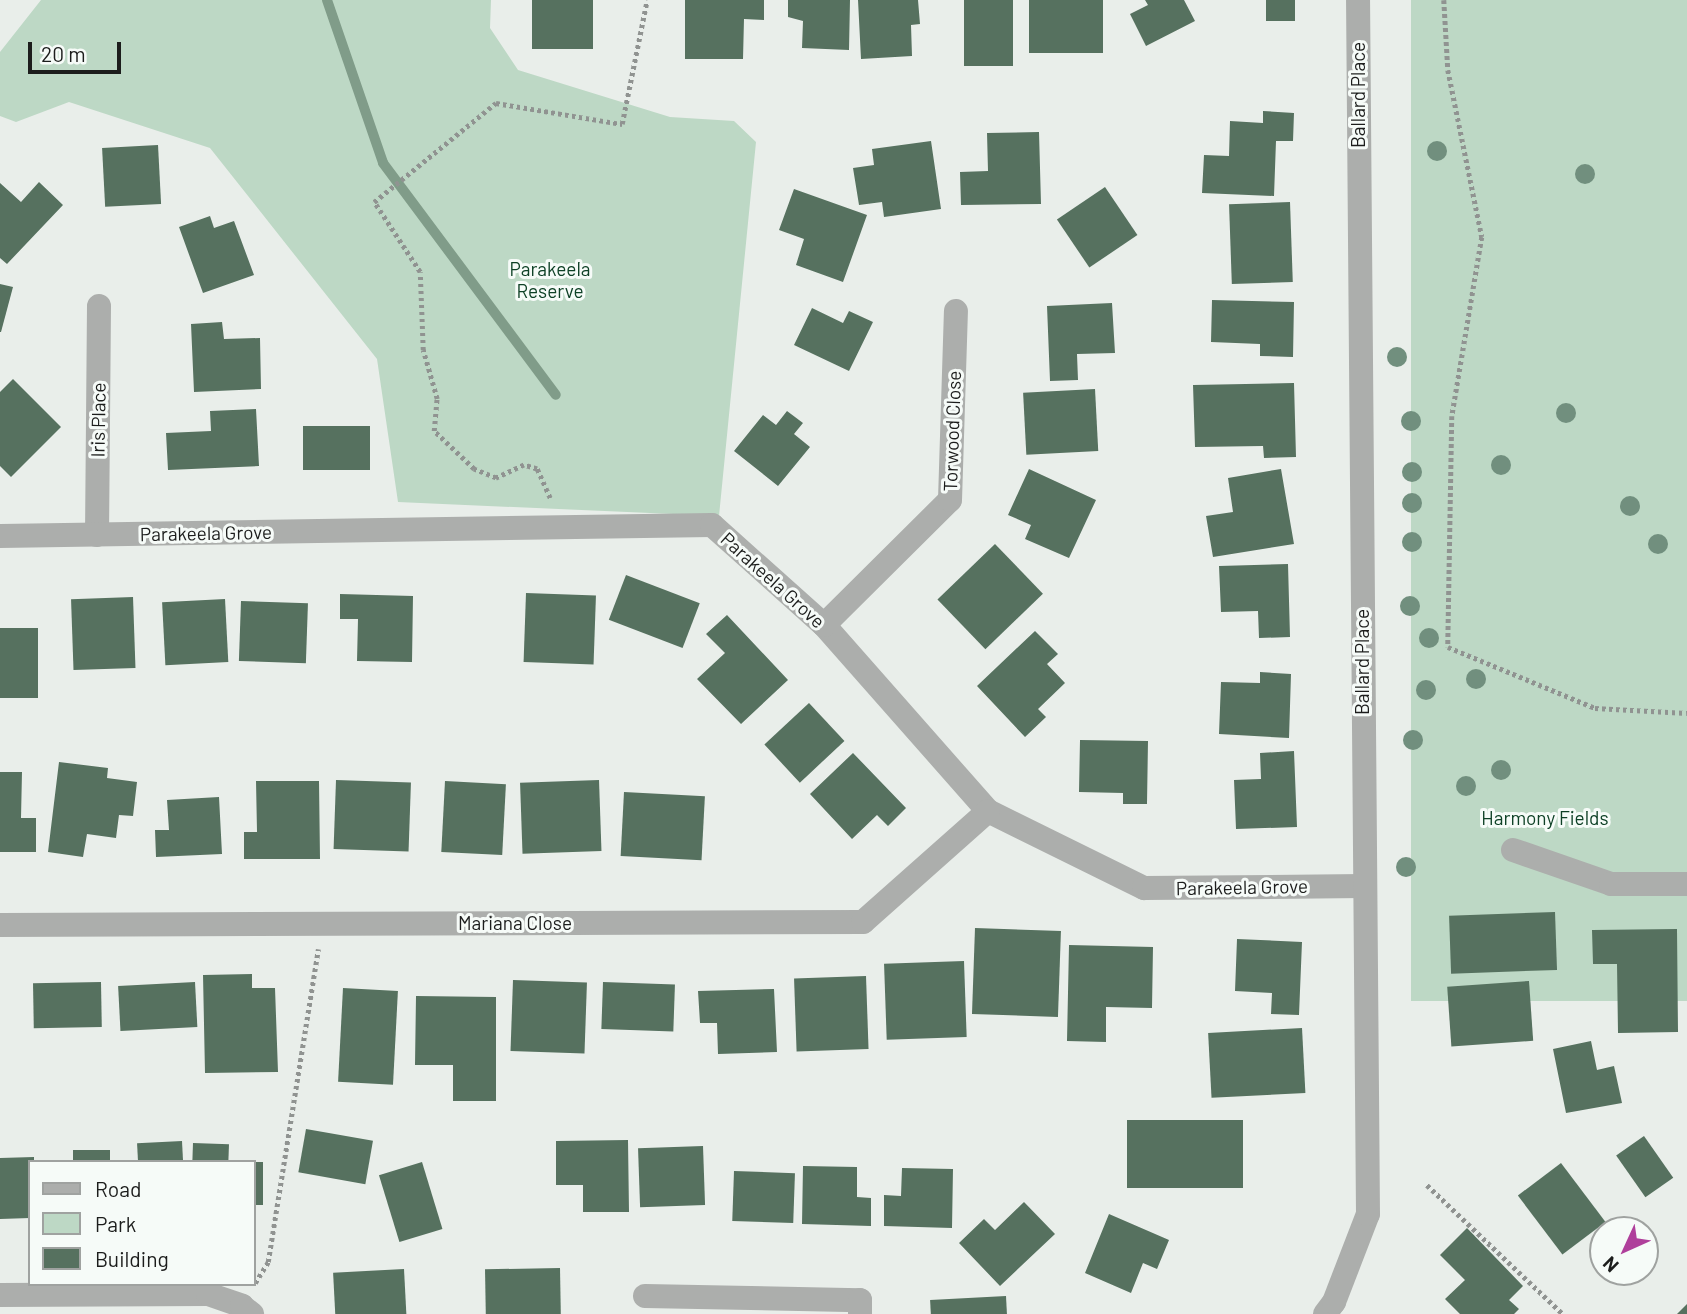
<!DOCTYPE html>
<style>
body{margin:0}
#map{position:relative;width:1687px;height:1314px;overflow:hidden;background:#e9eeea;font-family:Barlow,sans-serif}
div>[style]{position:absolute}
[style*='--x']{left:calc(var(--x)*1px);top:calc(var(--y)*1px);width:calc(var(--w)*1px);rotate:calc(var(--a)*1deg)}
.green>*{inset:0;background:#bdd8c5;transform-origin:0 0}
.stream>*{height:10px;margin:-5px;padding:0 5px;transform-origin:5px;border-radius:5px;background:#809c89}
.building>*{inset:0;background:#56715f;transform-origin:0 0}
.path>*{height:4.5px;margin-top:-2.25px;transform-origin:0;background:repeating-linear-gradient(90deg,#909391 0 3.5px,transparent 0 7px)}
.street>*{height:24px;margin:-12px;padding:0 12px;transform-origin:12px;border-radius:12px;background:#acaeac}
.trees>*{width:20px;height:20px;margin:-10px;border-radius:50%;background:#718f7e}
span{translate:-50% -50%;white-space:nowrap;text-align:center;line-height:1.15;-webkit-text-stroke:6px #f6fbf8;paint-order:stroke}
.street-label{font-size:19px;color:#1c1d1c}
.park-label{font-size:19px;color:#0e4126}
.legend{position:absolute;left:28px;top:1160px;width:228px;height:126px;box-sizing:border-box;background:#f6fbf8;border:2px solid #9fa2a0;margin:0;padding:9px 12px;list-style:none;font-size:21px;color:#1c1d1c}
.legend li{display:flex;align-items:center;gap:14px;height:35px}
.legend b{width:35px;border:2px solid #9fa2a0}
.north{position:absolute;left:1589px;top:1216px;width:70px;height:70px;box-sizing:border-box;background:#f6fbf8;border:2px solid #9fa2a0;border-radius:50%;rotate:225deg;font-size:19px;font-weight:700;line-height:28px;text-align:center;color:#1c1d1c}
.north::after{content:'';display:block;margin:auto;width:24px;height:32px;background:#af3f9b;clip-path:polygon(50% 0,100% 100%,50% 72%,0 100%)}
.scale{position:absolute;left:28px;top:42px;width:93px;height:32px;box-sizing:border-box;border:4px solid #1c1d1c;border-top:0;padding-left:9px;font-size:21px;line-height:24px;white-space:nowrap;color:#1c1d1c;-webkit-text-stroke:5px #f6fbf8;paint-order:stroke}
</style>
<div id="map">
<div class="green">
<div style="clip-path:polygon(41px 0,491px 0,490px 28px,518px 70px,670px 117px,734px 121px,756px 142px,719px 516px,398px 502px,377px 359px,210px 148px,69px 102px,16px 122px,0 116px,0 52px)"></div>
<div style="left:1411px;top:0;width:276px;height:1001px"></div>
</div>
<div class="stream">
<div style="--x:327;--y:0;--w:172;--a:71"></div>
<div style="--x:383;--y:163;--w:289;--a:53.3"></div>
</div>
<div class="building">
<div style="left:532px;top:0;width:61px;height:49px"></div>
<div style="clip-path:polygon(685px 0,764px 0,764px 20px,744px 19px,743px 59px,685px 59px)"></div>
<div style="clip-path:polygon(788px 0,850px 0,849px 50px,802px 48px,803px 21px,788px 17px)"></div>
<div style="clip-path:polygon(858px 0,918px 0,920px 24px,911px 25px,912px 56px,861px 59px)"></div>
<div style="left:964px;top:0;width:49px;height:66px"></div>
<div style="left:1029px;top:0;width:74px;height:53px"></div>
<div style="clip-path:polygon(1145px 0,1184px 0,1195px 21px,1146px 46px,1130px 14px,1148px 5px)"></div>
<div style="left:1266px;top:0;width:29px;height:21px"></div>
<div style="clip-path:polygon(1263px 111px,1294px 113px,1293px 141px,1276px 141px,1274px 196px,1202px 193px,1204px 155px,1229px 156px,1230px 121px,1263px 123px)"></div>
<div style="clip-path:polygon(1039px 132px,1041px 204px,961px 205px,960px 172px,988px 171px,987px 133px)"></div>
<div style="clip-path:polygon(931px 141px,941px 209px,884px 217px,882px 202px,859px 205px,853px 168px,874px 165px,872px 149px)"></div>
<div style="left:158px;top:145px;width:59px;height:56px;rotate:87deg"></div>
<div style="clip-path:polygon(39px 182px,63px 205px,7px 264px,0 258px,0 183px,21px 202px)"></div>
<div style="left:1105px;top:187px;width:58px;height:58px;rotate:56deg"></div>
<div style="clip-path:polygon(794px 189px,867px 215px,843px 282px,796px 265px,804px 239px,779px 230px)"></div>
<div style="left:1290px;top:202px;width:80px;height:61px;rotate:88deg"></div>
<div style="clip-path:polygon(210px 216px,214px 228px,234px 221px,254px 275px,203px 293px,179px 227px)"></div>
<div style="clip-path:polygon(0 284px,13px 287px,1px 332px,0 332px)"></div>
<div style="clip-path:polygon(1212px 300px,1294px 302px,1293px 357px,1260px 356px,1260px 344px,1211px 342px)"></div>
<div style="clip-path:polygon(1112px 303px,1115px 353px,1077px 354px,1078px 380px,1050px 381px,1047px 306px)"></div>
<div style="clip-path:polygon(812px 308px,843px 323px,849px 311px,873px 322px,849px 371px,794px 345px)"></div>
<div style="clip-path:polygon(222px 322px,224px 339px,260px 338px,261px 389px,194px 392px,191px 324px)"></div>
<div style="clip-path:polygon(13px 379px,61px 427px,11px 477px,0 466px,0 392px)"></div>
<div style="clip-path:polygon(1294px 383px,1296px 457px,1264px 458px,1263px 446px,1195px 447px,1193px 385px)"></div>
<div style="left:1095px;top:389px;width:62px;height:72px;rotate:87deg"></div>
<div style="clip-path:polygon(256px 409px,259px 466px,168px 470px,166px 433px,211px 431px,210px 411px)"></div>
<div style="clip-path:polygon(787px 411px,803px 423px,794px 434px,810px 447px,778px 486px,734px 451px,763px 415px,776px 425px)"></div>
<div style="left:303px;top:426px;width:67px;height:44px"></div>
<div style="clip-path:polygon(1029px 469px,1096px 500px,1069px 558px,1025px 539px,1031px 525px,1008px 515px)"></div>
<div style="clip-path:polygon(1281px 469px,1294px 544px,1213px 557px,1206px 516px,1233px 512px,1228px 478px)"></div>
<div style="left:995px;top:544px;width:69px;height:80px;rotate:46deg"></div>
<div style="clip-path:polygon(1288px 564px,1290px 637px,1259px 638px,1258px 611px,1221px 612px,1219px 566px)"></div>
<div style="left:626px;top:575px;width:79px;height:48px;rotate:21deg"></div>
<div style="left:526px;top:593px;width:70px;height:69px;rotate:2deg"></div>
<div style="clip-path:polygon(340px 594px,413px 596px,412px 662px,357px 661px,358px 619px,340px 619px)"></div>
<div style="left:133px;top:597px;width:71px;height:62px;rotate:88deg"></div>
<div style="left:225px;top:599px;width:63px;height:63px;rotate:87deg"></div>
<div style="left:241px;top:601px;width:67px;height:60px;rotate:2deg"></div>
<div style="clip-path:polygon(727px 615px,788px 680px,741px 724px,697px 679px,725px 653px,706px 634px)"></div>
<div style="left:0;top:628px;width:38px;height:70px"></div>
<div style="clip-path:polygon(1035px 631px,1058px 654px,1047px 664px,1065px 683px,1038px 709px,1046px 717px,1025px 737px,977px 686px)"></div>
<div style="clip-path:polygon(1260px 672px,1291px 674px,1289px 738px,1219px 734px,1221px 682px,1260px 683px)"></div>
<div style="left:809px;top:703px;width:52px;height:61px;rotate:47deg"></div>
<div style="clip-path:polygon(1080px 740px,1148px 741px,1147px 804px,1123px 804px,1123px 793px,1079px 792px)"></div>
<div style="clip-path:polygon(1294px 751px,1297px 827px,1236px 829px,1234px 780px,1261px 779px,1260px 753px)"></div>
<div style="clip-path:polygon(853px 753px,906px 808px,888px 826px,877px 815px,852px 839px,810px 794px)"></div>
<div style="clip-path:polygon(59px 762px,108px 768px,107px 778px,137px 782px,133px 816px,119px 815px,116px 838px,87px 834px,83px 857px,48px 852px)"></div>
<div style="clip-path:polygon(0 772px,22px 772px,21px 818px,36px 818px,36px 852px,0 852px)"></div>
<div style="left:336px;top:780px;width:75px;height:69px;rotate:2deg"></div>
<div style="left:599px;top:780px;width:71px;height:79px;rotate:88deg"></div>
<div style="clip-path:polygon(256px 781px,319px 781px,320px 859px,244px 859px,244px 832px,257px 832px)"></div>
<div style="left:445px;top:781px;width:61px;height:71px;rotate:3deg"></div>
<div style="left:624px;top:792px;width:81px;height:64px;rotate:3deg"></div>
<div style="clip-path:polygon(219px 797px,222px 854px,156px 857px,155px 830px,169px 830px,167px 800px)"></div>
<div style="left:1555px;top:912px;width:58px;height:106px;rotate:88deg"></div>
<div style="left:975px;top:928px;width:86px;height:86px;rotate:2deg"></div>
<div style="clip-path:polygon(1677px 929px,1678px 1032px,1618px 1033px,1617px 964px,1593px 964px,1592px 930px)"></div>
<div style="clip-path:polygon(1237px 939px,1302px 942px,1299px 1015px,1271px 1014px,1272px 993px,1235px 991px)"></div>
<div style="clip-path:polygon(1069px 945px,1153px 947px,1152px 1008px,1106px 1007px,1106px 1042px,1067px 1041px)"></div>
<div style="left:964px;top:961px;width:76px;height:80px;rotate:88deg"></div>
<div style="clip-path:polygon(252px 974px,252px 988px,275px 988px,278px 1072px,205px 1073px,203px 975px)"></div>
<div style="left:866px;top:976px;width:73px;height:72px;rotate:88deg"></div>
<div style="left:513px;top:980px;width:74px;height:71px;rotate:2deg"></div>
<div style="left:1529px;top:981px;width:60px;height:82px;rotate:86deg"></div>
<div style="left:101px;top:982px;width:45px;height:68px;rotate:89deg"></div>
<div style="left:195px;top:982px;width:45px;height:77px;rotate:87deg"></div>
<div style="left:603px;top:982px;width:72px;height:47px;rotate:2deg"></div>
<div style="left:343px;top:988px;width:55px;height:94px;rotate:3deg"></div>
<div style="clip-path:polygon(774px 989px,777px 1052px,718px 1054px,717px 1023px,700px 1023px,698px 991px)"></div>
<div style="clip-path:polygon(416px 996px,496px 997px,496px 1101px,453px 1101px,453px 1065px,415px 1065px)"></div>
<div style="left:1302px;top:1028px;width:65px;height:94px;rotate:87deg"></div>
<div style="clip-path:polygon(1591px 1041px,1597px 1070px,1614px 1066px,1622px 1103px,1566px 1113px,1553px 1049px)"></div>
<div style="left:1127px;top:1120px;width:116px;height:68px"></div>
<div style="left:306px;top:1129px;width:68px;height:44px;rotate:10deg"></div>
<div style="left:1644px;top:1136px;width:51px;height:34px;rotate:55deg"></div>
<div style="clip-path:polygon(628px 1140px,629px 1212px,583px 1212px,583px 1185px,556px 1185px,556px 1141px)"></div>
<div style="left:182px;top:1141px;width:21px;height:45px;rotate:87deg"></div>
<div style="left:193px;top:1143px;width:36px;height:19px;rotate:2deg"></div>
<div style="left:703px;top:1146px;width:59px;height:65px;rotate:88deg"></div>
<div style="left:110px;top:1150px;width:12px;height:37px;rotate:90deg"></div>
<div style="clip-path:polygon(34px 1157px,34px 1162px,30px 1162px,30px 1218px,0 1219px,0 1158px)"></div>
<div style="left:254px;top:1162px;width:9px;height:43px"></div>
<div style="left:422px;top:1162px;width:70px;height:45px;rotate:73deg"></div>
<div style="left:1561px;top:1163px;width:74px;height:54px;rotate:53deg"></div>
<div style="clip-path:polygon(803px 1166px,857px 1167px,857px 1197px,871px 1198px,871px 1226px,802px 1224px)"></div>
<div style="clip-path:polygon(902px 1168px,953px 1169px,952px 1228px,884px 1226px,884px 1195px,901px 1196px)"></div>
<div style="left:734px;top:1171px;width:61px;height:50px;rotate:2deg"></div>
<div style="clip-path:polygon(1024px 1202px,1055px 1234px,1000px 1286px,959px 1243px,984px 1219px,995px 1230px)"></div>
<div style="clip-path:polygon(1109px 1214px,1169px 1240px,1157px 1269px,1143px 1263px,1131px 1293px,1085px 1273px)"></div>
<div style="clip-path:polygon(1467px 1228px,1523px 1286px,1509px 1300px,1519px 1309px,1514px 1314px,1460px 1314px,1445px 1299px,1465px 1280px,1440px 1255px)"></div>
<div style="left:560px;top:1268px;width:46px;height:75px;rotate:89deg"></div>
<div style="left:404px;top:1269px;width:45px;height:71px;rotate:87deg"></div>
<div style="left:1006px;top:1296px;width:18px;height:76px;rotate:87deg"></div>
<div style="clip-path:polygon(1687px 1304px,1687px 1314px,1677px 1314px)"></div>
</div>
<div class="path">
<div style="--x:1444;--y:0;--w:70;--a:86.7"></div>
<div style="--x:1448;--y:70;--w:170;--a:78.5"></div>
<div style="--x:1482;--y:237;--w:181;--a:99.5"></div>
<div style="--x:1452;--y:416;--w:231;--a:91"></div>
<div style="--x:1448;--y:647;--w:159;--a:22.5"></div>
<div style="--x:1595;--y:708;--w:92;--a:3.1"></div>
<div style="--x:550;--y:498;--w:32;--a:-114"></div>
<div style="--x:537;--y:469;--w:14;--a:-163"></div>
<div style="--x:524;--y:465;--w:31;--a:155"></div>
<div style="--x:496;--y:478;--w:24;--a:-158"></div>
<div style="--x:474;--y:469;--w:55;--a:-136.5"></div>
<div style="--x:434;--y:431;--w:32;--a:-85"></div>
<div style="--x:437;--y:399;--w:51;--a:-105.9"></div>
<div style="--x:423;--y:350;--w:78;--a:-92.2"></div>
<div style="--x:420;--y:272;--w:84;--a:-123.3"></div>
<div style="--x:374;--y:202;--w:157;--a:-39.1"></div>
<div style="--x:496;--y:103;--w:128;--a:9.5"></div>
<div style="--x:622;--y:124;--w:126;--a:-78.6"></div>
<div style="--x:1427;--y:1185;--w:187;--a:43.5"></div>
<div style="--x:255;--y:1283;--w:25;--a:-58"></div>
<div style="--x:268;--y:1262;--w:317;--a:-80.9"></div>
</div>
<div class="street">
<div style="--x:97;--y:535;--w:229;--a:-89.5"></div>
<div style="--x:0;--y:536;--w:712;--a:-0.89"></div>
<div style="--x:712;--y:525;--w:150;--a:41.8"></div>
<div style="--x:824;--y:625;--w:248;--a:48.6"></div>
<div style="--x:988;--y:811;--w:174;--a:26.3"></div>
<div style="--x:1144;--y:888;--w:220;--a:-0.5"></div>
<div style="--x:824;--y:625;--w:177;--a:-44.8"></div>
<div style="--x:950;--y:500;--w:189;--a:-88.2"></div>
<div style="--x:1513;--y:850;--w:104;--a:19.1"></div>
<div style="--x:1611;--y:884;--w:76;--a:0"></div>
<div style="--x:0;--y:925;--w:863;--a:-0.2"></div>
<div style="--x:863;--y:922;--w:167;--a:-41.6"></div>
<div style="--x:0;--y:1295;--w:208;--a:-0.3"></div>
<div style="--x:208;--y:1294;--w:36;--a:19"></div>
<div style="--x:242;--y:1306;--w:13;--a:39"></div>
<div style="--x:645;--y:1296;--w:215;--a:1.1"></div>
<div style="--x:860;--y:1300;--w:14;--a:90"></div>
<div style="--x:1325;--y:1314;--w:15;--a:-53"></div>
<div style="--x:1334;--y:1302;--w:94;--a:-68.9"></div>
<div style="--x:1368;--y:1214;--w:1214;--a:-90.47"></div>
</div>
<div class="trees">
<div style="left:1437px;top:151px"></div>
<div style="left:1585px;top:174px"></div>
<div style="left:1397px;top:357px"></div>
<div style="left:1566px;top:413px"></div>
<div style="left:1411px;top:421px"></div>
<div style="left:1501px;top:465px"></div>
<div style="left:1412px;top:472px"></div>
<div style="left:1412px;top:503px"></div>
<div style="left:1630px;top:506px"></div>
<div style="left:1412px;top:542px"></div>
<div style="left:1658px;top:544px"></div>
<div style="left:1410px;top:606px"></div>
<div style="left:1429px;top:638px"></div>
<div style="left:1476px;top:679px"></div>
<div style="left:1426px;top:690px"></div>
<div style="left:1413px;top:740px"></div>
<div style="left:1501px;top:770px"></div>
<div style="left:1466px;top:786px"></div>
<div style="left:1406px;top:867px"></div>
</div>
<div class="street-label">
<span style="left:1358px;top:95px;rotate:-90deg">Ballard Place</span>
<span style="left:98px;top:420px;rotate:-89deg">Iris Place</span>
<span style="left:952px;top:431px;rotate:-88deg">Torwood Close</span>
<span style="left:206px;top:533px;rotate:-1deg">Parakeela Grove</span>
<span style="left:773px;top:580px;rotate:42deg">Parakeela Grove</span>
<span style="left:1362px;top:662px;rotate:-90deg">Ballard Place</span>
<span style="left:1242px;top:887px;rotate:-1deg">Parakeela Grove</span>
<span style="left:515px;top:923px">Mariana Close</span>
</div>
<div class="park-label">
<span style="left:550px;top:280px">Parakeela<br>Reserve</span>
<span style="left:1545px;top:818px">Harmony Fields</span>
</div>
<ul class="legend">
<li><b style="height:9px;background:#acaeac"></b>Road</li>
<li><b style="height:19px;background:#bdd8c5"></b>Park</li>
<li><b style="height:19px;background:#56715f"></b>Building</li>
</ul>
<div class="north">N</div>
<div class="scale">20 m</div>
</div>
